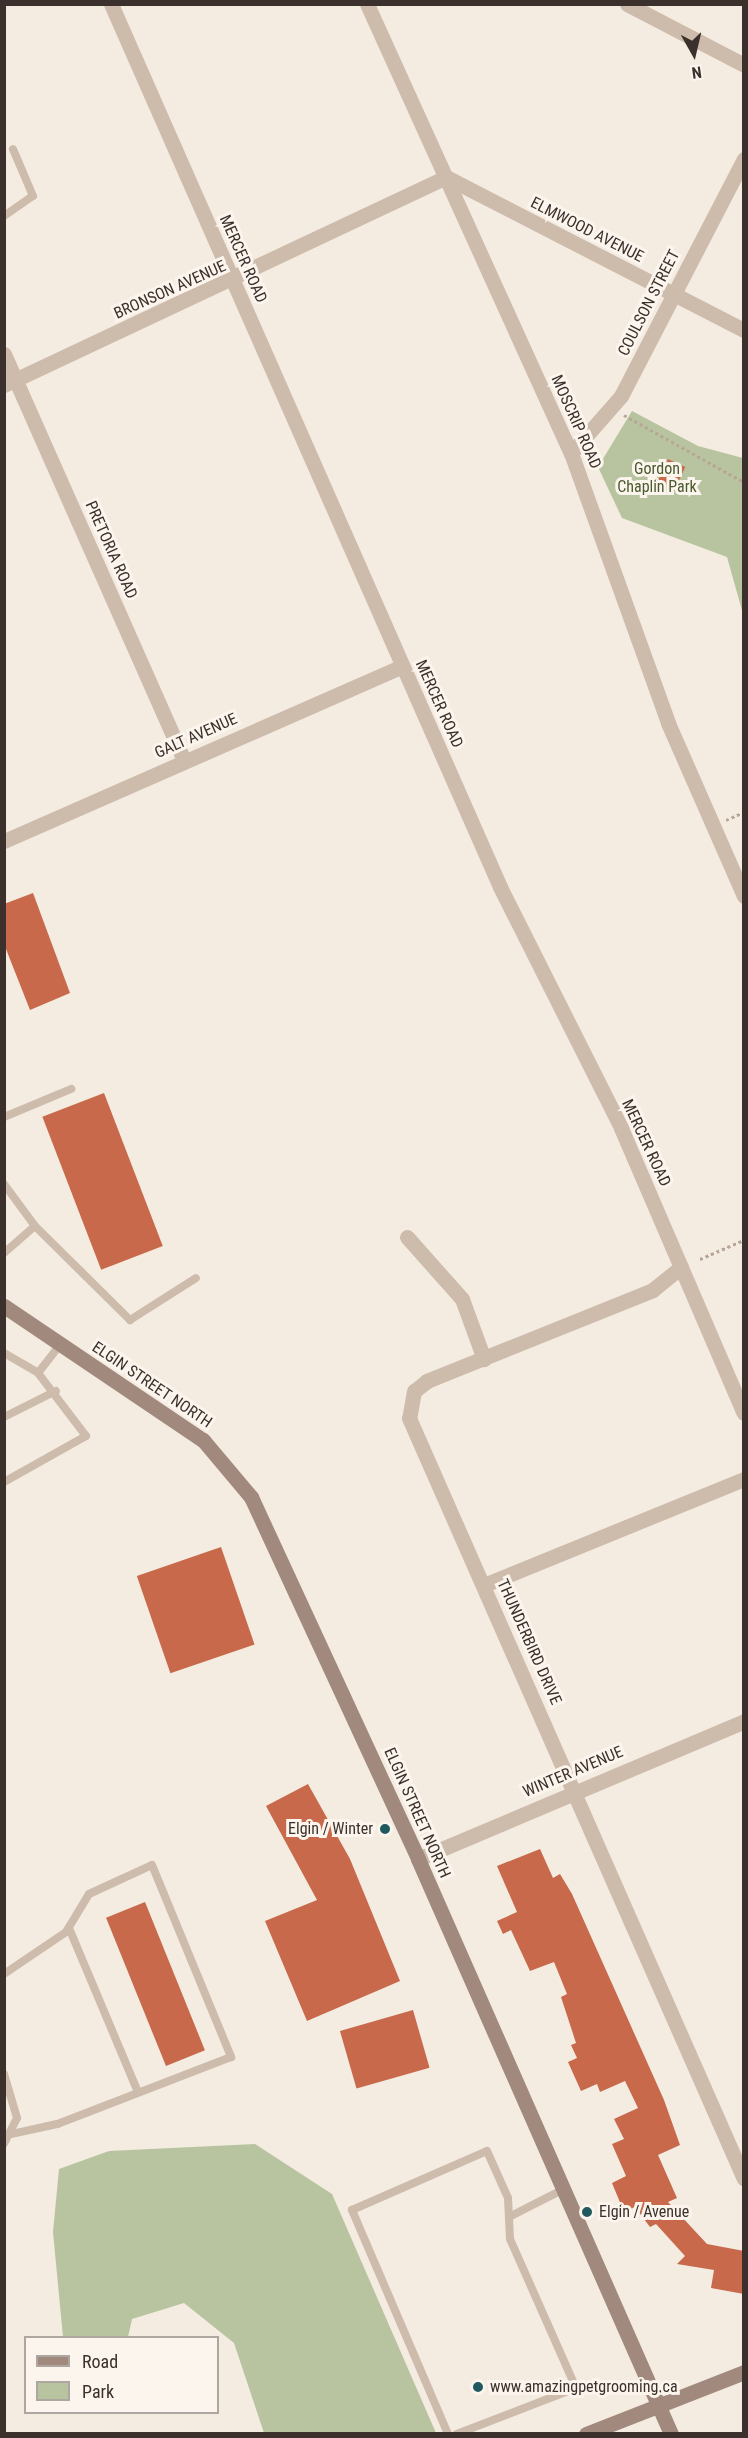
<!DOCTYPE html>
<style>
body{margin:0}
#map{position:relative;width:748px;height:2438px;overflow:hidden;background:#f4ebe1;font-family:"Roboto Condensed",sans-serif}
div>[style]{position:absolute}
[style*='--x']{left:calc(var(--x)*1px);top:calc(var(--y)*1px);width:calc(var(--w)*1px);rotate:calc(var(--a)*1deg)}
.green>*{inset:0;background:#b8c4a0}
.building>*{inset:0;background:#c8694b;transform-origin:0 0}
.path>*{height:3px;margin-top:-1.5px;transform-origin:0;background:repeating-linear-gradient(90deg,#b9a596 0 3px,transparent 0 6px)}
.lane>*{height:8px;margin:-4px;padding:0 4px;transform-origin:4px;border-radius:4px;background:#cdbbac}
.street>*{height:15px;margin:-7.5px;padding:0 7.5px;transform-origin:7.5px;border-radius:7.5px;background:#cdbbac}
.secondary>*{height:15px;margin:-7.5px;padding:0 7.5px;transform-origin:7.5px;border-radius:7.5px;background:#a18a7d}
.dots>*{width:16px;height:16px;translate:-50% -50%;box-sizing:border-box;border:3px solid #fbf5ee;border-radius:50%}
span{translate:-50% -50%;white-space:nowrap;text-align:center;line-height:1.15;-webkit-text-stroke:6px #fbf5ee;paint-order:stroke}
.street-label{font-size:16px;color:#3b302b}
.park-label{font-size:16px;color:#4a5a2e}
.poi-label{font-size:16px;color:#3b302b}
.right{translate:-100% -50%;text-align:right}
.left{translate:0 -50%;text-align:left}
.frame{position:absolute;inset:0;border:6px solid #3b302b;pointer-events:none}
.legend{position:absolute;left:24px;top:2336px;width:195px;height:78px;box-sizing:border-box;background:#fbf5ee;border:2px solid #aea6a0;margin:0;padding:8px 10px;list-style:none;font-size:18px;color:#3b302b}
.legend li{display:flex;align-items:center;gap:12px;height:30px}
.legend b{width:30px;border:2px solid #aea6a0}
.north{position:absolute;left:664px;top:24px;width:60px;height:60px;-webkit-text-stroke:4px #fbf5ee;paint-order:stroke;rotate:172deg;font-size:16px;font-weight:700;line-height:24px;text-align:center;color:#3b302b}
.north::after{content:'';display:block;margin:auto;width:21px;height:27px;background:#3b302b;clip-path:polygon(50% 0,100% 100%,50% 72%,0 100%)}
</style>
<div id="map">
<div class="green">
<div style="clip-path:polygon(632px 411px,698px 446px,743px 458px,743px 614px,727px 557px,622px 518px,598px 467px)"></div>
<div style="clip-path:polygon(255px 2144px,332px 2194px,436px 2433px,264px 2433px,234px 2343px,184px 2303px,132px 2319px,128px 2337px,63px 2337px,53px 2232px,59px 2169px,109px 2151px)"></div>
</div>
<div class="building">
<div style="left:668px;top:459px;width:19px;height:28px;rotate:25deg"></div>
<div style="clip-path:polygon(33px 893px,70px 993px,30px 1010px,4px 944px,4px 904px)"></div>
<div style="left:104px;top:1093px;width:164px;height:66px;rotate:69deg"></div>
<div style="left:221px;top:1547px;width:103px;height:89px;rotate:71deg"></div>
<div style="clip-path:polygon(308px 1784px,350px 1859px,400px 1981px,307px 2021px,265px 1921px,317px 1900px,266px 1806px)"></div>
<div style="clip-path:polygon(540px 1849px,553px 1878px,560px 1874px,572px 1894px,664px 2100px,680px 2145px,658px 2155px,677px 2198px,668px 2202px,707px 2244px,744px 2251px,744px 2294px,711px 2288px,714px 2270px,677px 2264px,685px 2256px,656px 2224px,650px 2227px,635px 2207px,624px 2212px,612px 2183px,626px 2176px,612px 2144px,624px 2139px,614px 2119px,638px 2108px,625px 2081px,600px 2092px,597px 2084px,581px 2091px,568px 2062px,577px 2058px,571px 2045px,576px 2043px,561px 1997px,567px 1994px,554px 1962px,530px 1971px,511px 1930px,503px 1934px,497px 1921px,517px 1912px,497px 1866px)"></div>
<div style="left:145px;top:1902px;width:160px;height:42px;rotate:68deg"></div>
<div style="left:413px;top:2010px;width:60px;height:76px;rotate:74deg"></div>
</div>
<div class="path">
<div style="--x:624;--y:415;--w:137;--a:29.2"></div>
<div style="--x:726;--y:820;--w:20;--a:-24"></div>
<div style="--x:700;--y:1259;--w:48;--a:-23.4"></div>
</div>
<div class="lane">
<div style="--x:4;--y:216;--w:35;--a:-35"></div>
<div style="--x:33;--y:196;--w:51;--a:-113.1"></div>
<div style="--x:4;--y:1117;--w:73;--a:-22.7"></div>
<div style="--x:4;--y:1184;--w:52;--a:53.6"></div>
<div style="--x:35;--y:1226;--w:134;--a:44.7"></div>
<div style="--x:130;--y:1320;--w:78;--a:-32.5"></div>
<div style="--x:4;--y:1253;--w:41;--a:-41.1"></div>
<div style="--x:4;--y:1353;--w:39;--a:30"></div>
<div style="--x:4;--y:1417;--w:58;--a:-26.6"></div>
<div style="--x:4;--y:1482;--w:94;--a:-29.3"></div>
<div style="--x:86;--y:1436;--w:79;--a:-127.3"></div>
<div style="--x:38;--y:1373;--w:37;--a:-52"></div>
<div style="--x:69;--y:1928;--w:178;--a:67.2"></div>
<div style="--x:4;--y:1974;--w:75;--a:-34.1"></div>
<div style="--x:66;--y:1932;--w:44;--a:-58.8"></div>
<div style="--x:89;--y:1894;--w:69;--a:-24.7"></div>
<div style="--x:152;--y:1865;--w:208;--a:67.6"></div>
<div style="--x:231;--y:2057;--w:186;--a:158.9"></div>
<div style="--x:57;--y:2124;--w:46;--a:167.5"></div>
<div style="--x:4;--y:2074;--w:46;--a:73.5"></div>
<div style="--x:17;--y:2118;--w:29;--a:117"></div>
<div style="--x:509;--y:2217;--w:62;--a:-27"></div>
<div style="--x:448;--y:2434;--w:244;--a:-113.2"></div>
<div style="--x:352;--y:2210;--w:147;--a:-23.6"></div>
<div style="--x:487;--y:2151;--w:51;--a:65.9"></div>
<div style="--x:508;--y:2198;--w:41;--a:87.2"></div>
<div style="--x:510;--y:2239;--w:163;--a:66.1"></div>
<div style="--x:576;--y:2388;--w:128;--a:158.9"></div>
</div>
<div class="street">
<div style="--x:111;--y:4;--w:965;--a:66.22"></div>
<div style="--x:500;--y:887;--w:270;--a:63.3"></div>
<div style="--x:621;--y:1128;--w:310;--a:66.7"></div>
<div style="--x:367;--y:4;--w:493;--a:65.6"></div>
<div style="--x:571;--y:453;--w:287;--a:70.2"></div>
<div style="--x:668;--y:723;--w:189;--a:66.3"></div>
<div style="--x:627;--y:4;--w:132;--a:27.5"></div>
<div style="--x:446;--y:177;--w:335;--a:27.2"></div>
<div style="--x:4;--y:354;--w:444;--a:66.1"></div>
<div style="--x:4;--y:385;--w:488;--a:-25.2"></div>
<div style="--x:571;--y:453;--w:76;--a:-48.7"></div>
<div style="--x:621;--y:396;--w:267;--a:-62.6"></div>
<div style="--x:4;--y:841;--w:435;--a:-23.7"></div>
<div style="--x:407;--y:1237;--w:83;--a:48.4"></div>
<div style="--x:462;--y:1299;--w:64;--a:69.9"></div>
<div style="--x:681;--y:1267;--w:36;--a:141"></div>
<div style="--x:653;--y:1290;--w:244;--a:158.1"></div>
<div style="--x:427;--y:1381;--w:16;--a:142"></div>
<div style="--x:414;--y:1391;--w:27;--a:100"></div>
<div style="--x:409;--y:1418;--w:831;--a:66.24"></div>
<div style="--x:484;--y:1585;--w:281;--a:-22.2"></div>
<div style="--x:418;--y:1859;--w:354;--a:-22.9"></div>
</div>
<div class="secondary">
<div style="--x:4;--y:1306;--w:240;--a:34"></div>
<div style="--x:203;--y:1440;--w:75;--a:49.9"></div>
<div style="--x:251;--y:1497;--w:399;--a:65.2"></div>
<div style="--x:418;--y:1859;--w:628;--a:66.25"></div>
<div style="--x:586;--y:2434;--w:170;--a:-21.4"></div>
</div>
<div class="dots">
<div style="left:385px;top:1829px;background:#1f5a5e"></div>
<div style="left:587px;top:2212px;background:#1f5a5e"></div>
<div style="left:478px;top:2387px;background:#1f5a5e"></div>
</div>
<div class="street-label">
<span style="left:587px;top:230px;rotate:27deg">ELMWOOD AVENUE</span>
<span style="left:243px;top:259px;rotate:66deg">MERCER ROAD</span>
<span style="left:170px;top:290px;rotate:-24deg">BRONSON AVENUE</span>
<span style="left:649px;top:303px;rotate:-63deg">COULSON STREET</span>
<span style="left:576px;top:422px;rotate:66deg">MOSCRIP ROAD</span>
<span style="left:111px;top:550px;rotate:66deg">PRETORIA ROAD</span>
<span style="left:439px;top:704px;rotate:66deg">MERCER ROAD</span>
<span style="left:196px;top:736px;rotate:-24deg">GALT AVENUE</span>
<span style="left:646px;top:1143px;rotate:65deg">MERCER ROAD</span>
<span style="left:152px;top:1385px;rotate:34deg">ELGIN STREET NORTH</span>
<span style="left:529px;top:1642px;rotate:66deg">THUNDERBIRD DRIVE</span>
<span style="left:573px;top:1772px;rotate:-23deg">WINTER AVENUE</span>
<span style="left:417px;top:1813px;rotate:66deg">ELGIN STREET NORTH</span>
</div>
<div class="park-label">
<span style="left:657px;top:478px">Gordon<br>Chaplin Park</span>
</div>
<div class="poi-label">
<span class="right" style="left:373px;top:1829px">Elgin / Winter</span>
<span class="left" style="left:599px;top:2212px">Elgin / Avenue</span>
<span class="left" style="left:490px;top:2387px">www.amazingpetgrooming.ca</span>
</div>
<div class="frame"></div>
<ul class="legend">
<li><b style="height:8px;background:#a18a7d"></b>Road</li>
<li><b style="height:16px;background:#b8c4a0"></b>Park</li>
</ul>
<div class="north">N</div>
</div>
